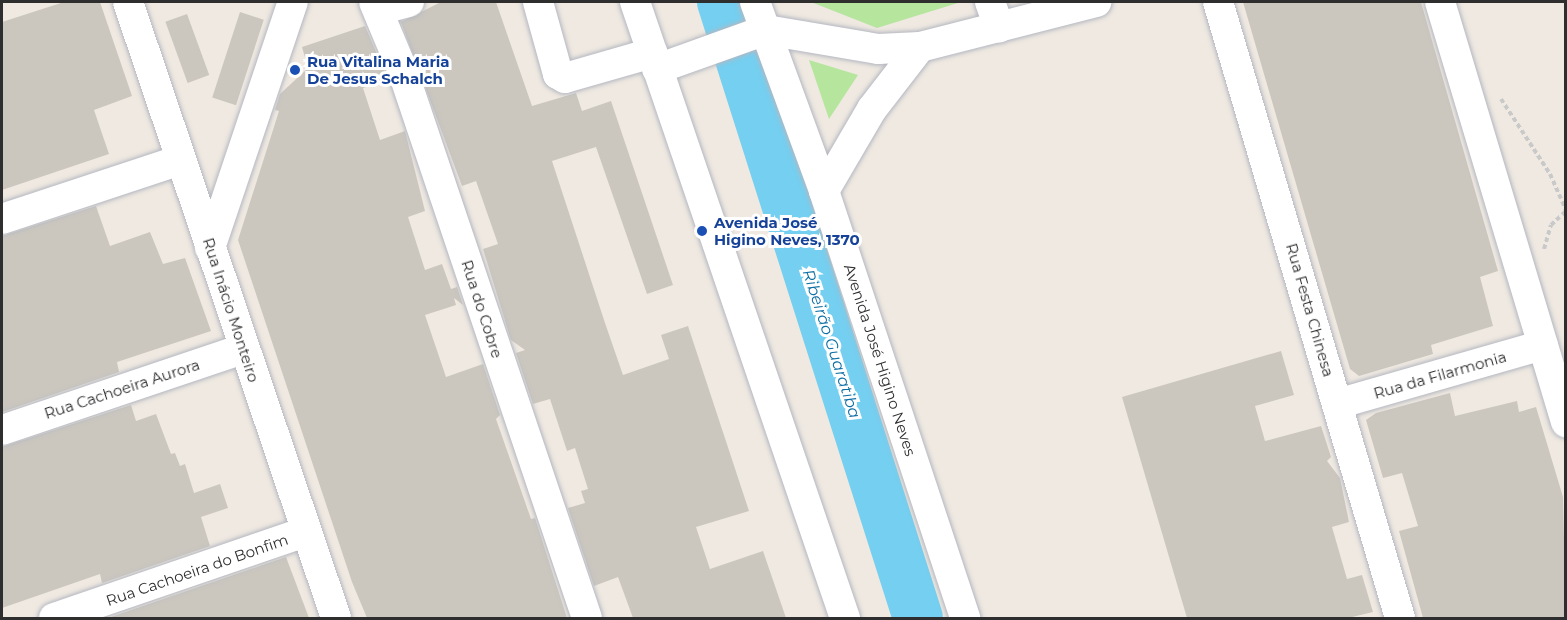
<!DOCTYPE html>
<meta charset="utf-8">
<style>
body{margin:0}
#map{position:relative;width:1567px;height:620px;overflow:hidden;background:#efe9e1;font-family:Montserrat,sans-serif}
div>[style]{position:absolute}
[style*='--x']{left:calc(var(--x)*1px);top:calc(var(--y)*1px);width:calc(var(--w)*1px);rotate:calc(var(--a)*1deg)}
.green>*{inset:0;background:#b6e59e}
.river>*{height:50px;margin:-25px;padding:0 25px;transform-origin:25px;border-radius:25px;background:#75cff0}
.building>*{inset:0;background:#cbc7bf;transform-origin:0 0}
.path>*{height:4px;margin-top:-2px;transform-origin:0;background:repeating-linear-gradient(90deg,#c9c9c9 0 4.5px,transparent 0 7.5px)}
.roads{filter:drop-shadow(0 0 2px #b4b7c1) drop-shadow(0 0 2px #b4b7c1)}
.minor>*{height:30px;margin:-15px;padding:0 15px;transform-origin:15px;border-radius:15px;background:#fff}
.dots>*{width:16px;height:16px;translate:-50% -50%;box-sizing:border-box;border:3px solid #fff;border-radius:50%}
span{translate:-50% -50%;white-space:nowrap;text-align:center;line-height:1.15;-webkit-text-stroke:6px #fff;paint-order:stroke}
.transit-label{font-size:15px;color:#164399;font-weight:700}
.left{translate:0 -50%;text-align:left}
.street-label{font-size:15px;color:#2e2e2e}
.water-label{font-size:16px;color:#0d6fa3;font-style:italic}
.frame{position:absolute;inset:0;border:3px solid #2e2e2e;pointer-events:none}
</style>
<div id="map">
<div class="green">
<div style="clip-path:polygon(811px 2px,961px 2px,877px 28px)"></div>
<div style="clip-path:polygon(809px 60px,858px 75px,829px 119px)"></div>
</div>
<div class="river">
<div style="--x:722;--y:2;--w:646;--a:72.35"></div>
</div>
<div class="building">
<div style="clip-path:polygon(64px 2px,100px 2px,132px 96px,94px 110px,109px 154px,2px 190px,2px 22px)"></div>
<div style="clip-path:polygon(441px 2px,496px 2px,532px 106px,576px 93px,582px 111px,611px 101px,673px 285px,647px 294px,596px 147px,552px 161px,605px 323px,623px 375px,669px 359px,661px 335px,688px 326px,749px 511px,696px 527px,710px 569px,763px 551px,786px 618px,633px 618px,618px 577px,594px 586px,568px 508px,585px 503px,581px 491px,588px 489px,575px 448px,567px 451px,550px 399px,533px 404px,516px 353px,525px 350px,511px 340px,483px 249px,498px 244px,476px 181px,462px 186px,401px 22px)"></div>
<div style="clip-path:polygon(1243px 2px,1421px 2px,1498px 271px,1480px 277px,1493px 326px,1431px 345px,1433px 354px,1359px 376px,1350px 369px)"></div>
<div style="left:240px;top:12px;width:25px;height:90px;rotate:18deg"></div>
<div style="left:187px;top:14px;width:65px;height:23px;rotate:70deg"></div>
<div style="clip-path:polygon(365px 26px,388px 80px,363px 88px,380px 140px,405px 131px,425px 211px,408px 217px,425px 270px,442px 264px,451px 289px,457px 287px,463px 305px,454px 298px,456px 305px,425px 315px,446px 377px,483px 364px,500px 415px,496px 419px,531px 519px,535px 518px,567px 618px,367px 618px,352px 582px,238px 240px,279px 111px,275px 110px,280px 94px,308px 68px,302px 47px)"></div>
<div style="clip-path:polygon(96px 206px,110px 246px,150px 232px,163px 264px,185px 258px,211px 331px,117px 362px,119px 372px,2px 412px,2px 236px)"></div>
<div style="clip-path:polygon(1281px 351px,1294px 395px,1255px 406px,1265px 441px,1321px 426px,1331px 457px,1327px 461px,1340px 478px,1349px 522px,1332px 527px,1347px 579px,1362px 575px,1373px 612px,1348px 618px,1187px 618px,1122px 397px)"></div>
<div style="clip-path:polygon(1450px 393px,1455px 416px,1517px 401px,1519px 412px,1536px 407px,1563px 497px,1566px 618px,1423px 618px,1399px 531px,1418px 526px,1402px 473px,1383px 478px,1366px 420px,1376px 413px)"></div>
<div style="clip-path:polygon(131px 405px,136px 421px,156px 414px,171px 454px,175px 453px,180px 466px,185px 464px,194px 493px,220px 484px,228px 508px,201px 517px,210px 546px,102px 583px,100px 574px,2px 608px,2px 447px)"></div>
<div style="clip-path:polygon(286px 557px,309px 618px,111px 618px,111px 617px)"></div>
</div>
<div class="path">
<div style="--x:1501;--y:99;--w:90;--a:56.8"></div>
<div style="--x:1550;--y:174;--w:39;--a:66"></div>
<div style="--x:1544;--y:249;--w:25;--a:-74"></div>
<div style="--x:1551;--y:225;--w:21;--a:-43"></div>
</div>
<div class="roads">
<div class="minor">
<div style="--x:128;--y:2;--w:650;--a:71.34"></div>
<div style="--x:374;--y:2;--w:73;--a:67.3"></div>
<div style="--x:402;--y:69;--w:579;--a:71.38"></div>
<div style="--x:538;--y:2;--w:75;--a:74.5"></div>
<div style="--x:558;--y:74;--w:8;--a:30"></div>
<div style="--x:565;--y:78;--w:91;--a:-16"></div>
<div style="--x:635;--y:2;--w:651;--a:71.18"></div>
<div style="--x:755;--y:2;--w:201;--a:69.9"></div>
<div style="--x:824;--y:191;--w:450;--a:71.7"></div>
<div style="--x:990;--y:2;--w:27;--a:70"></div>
<div style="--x:1218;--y:2;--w:642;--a:73.54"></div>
<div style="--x:1440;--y:2;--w:439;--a:73.3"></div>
<div style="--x:379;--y:10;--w:31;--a:-15"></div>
<div style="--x:657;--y:69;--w:116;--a:-19.7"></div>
<div style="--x:766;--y:30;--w:114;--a:9.6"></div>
<div style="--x:878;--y:49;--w:42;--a:-2.7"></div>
<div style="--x:920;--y:47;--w:182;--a:-14.3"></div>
<div style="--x:824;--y:191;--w:95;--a:-59.7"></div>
<div style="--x:872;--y:109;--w:78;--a:-52.3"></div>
<div style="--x:2;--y:219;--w:188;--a:-18.3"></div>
<div style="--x:210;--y:248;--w:260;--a:-71.4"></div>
<div style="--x:1337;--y:404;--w:214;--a:-16"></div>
<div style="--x:2;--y:430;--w:254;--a:-18.6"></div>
<div style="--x:54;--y:618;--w:265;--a:-18.9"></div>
</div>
</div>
<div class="dots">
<div style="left:295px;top:70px;background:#1a4fb4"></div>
<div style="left:702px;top:231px;background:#1a4fb4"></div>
</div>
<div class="transit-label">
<span class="left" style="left:307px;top:70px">Rua Vitalina Maria<br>De Jesus Schalch</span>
<span class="left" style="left:714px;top:231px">Avenida José<br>Higino Neves, 1370</span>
</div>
<div class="street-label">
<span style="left:482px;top:309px;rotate:72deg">Rua do Cobre</span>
<span style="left:231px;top:310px;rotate:72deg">Rua Inácio Monteiro</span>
<span style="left:1310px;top:310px;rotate:74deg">Rua Festa Chinesa</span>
<span style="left:880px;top:360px;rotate:72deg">Avenida José Higino Neves</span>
<span style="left:1440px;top:375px;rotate:-16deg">Rua da Filarmonia</span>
<span style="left:122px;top:389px;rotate:-18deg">Rua Cachoeira Aurora</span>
<span style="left:197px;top:570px;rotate:-19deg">Rua Cachoeira do Bonfim</span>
</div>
<div class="water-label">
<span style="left:831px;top:344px;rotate:72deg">Ribeirão Guaratiba</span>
</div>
<div class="frame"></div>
</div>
